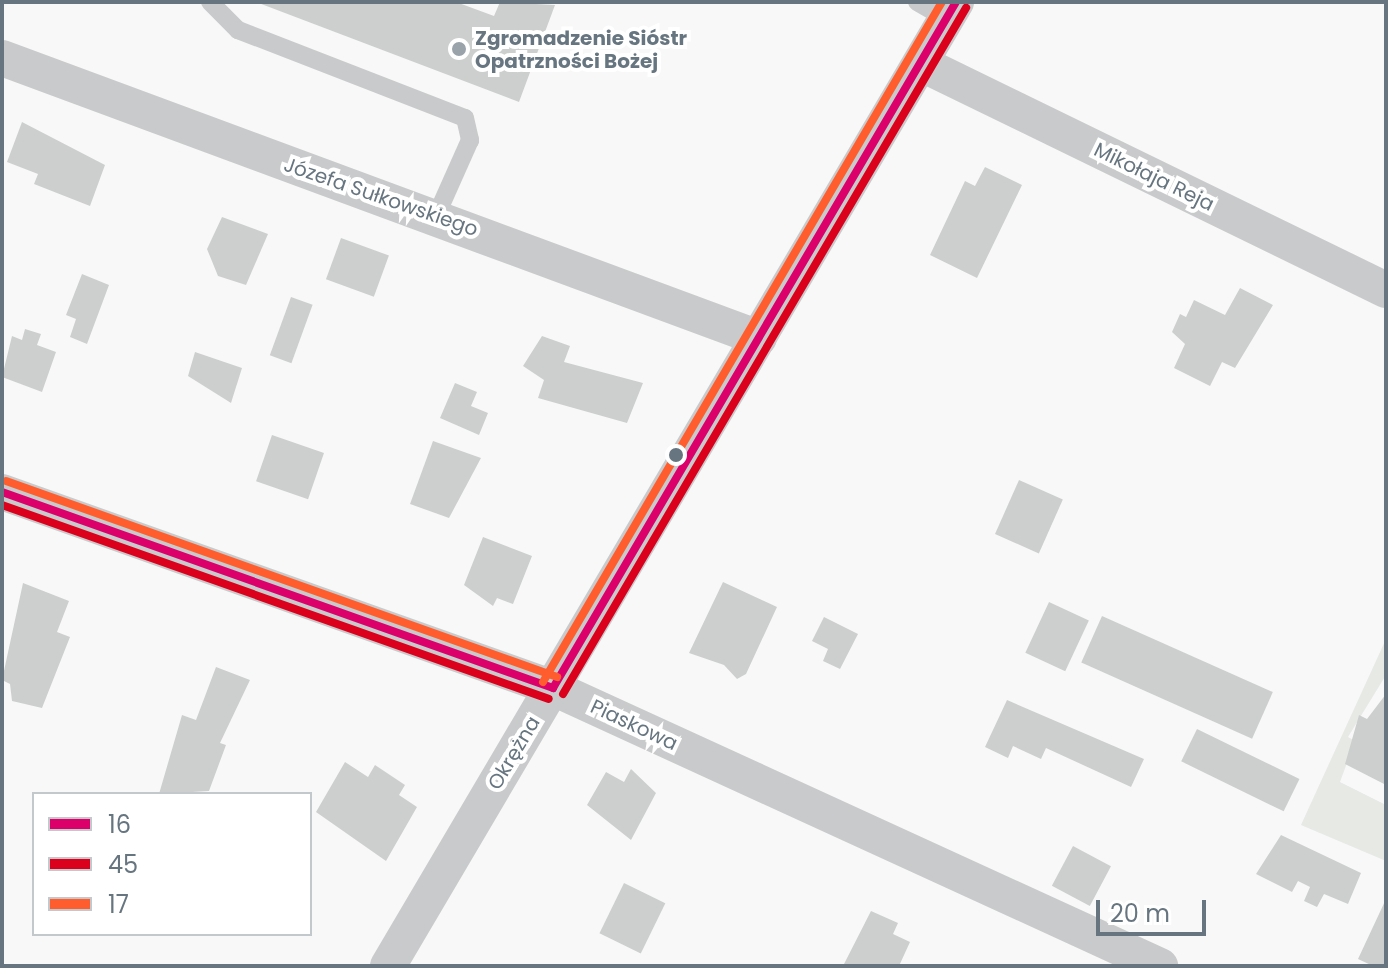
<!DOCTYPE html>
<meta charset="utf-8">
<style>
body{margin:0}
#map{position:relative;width:1388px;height:968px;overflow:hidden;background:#f8f8f8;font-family:Poppins,sans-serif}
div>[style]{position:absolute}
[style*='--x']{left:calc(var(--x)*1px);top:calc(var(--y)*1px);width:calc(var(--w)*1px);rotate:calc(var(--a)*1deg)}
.green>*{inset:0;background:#e7e9e5}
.building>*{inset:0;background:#cdcfcf;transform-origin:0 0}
.service>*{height:18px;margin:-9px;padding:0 9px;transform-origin:9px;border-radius:9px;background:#c9cacb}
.minor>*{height:36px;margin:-18px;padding:0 18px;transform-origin:18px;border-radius:18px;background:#c9cacb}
.bus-1>*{height:8px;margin:-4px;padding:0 4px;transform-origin:4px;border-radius:4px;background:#dc006a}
.bus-2>*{height:8px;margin:-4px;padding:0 4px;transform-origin:4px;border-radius:4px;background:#db011c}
.bus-3>*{height:8px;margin:-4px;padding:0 4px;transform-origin:4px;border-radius:4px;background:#ff5d2d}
.dots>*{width:22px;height:22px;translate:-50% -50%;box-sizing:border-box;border:4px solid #fff;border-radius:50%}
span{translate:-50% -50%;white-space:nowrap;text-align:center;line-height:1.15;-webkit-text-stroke:8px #fff;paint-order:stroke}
.poi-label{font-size:20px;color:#66757f;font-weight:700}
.left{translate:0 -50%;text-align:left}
.street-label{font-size:20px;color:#66757f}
.frame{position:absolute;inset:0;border:4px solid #66757f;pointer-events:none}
.legend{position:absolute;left:32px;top:792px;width:280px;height:144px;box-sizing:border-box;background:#fff;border:2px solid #c2c8cc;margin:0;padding:10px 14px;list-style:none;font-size:24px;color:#66757f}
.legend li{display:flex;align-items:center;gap:16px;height:40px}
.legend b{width:40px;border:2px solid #c2c8cc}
.scale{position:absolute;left:1096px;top:900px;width:110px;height:36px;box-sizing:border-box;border:4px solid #66757f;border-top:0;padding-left:10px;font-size:24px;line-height:28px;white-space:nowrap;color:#66757f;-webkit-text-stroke:6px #fff;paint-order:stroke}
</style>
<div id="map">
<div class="green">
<div style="clip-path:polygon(1386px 639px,1386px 675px,1348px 737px,1355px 741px,1340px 782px,1386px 805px,1386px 861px,1301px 825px)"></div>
</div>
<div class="building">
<div style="clip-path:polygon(256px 2px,456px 2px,494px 16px,500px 2px,555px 5px,519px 102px)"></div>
<div style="clip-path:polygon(22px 122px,105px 165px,90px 206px,34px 184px,38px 174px,7px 162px)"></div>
<div style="clip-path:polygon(985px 167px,1022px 185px,977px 278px,930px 255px,965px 181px,975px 186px)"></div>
<div style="clip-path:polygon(222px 217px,268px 234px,246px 285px,218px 276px,207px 249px)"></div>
<div style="left:341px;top:238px;width:51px;height:44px;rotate:20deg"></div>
<div style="clip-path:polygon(82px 274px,109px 285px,87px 344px,70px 337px,76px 319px,66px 315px)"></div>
<div style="clip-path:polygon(1240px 288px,1273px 305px,1235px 368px,1222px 362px,1210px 386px,1174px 368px,1185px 344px,1172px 332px,1180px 314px,1186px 317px,1194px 300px,1225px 315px)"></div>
<div style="left:291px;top:297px;width:23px;height:62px;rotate:20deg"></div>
<div style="clip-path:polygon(25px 329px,41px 334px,37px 345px,56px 352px,42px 392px,2px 377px,12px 336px,22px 340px)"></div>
<div style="clip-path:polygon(542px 336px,570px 346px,564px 362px,643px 383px,627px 423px,538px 398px,544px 380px,523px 366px)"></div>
<div style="clip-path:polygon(195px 352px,242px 368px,231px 403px,188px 376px)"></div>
<div style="clip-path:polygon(455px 383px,477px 392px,471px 406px,488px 413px,479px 435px,440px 418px)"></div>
<div style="left:272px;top:435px;width:55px;height:49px;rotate:19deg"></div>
<div style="clip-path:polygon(433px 441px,481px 458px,449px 518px,410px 504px)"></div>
<div style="left:1019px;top:480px;width:48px;height:59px;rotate:24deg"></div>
<div style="clip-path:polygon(483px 537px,532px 556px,513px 604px,497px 598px,493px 606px,464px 585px)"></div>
<div style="clip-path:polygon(723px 582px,777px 607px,746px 674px,737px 679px,724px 665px,689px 653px)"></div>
<div style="clip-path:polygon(23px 583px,69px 601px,57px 632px,70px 637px,42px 708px,12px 701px,10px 684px,2px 680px)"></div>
<div style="left:1049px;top:602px;width:44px;height:56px;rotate:25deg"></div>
<div style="left:1102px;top:616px;width:187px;height:51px;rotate:24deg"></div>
<div style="clip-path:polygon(824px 617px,858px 634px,840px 669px,823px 661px,828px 649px,812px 641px)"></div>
<div style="clip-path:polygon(216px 667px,250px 680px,220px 743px,226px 745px,209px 791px,159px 794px,182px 715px,196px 720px)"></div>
<div style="clip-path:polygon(1386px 694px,1386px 785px,1345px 764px,1359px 715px,1367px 719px)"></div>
<div style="clip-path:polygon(1007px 700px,1144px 759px,1131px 787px,1046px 748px,1041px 759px,1013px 746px,1008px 758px,985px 747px)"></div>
<div style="left:1197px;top:729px;width:114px;height:36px;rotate:26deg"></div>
<div style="clip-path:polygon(345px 762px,368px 777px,375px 765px,405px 785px,399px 795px,417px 807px,386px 861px,316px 812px)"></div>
<div style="clip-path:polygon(631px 769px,656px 793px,631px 840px,587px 805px,606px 772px,624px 782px)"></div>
<div style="clip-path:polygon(1281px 835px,1361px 873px,1348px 904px,1324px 894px,1317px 907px,1304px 901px,1310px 887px,1298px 881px,1292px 892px,1256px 874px)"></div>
<div style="left:1073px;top:846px;width:43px;height:45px;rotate:28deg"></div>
<div style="left:624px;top:883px;width:46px;height:56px;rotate:26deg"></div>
<div style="clip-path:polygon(1386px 899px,1386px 966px,1373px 966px,1358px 959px)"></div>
<div style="clip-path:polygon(871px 911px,898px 923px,893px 934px,910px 942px,899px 966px,844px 964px)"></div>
</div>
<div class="service">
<div style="--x:210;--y:2;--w:40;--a:45"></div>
<div style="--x:238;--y:30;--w:243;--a:21.2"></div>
<div style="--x:465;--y:118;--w:23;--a:77"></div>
<div style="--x:470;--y:140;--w:81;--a:114"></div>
<div style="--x:917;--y:2;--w:34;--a:30"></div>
</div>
<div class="minor">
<div style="--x:2;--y:58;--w:807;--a:20.3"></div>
<div style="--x:922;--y:64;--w:516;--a:25.97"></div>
<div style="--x:2;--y:492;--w:585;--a:19.58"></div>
<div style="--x:553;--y:688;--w:668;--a:24.61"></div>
<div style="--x:388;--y:966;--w:1119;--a:-59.49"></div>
</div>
<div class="bus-1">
<div style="--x:2;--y:492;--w:585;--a:19.58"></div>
<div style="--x:553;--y:688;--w:796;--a:-59.57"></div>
</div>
<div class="bus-2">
<div style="--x:2;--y:505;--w:580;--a:19.53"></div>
<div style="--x:563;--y:694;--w:796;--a:-59.57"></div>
</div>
<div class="bus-3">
<div style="--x:6;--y:481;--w:585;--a:19.58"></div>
<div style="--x:543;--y:682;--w:788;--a:-59.6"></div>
</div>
<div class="dots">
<div style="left:459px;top:49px;background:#99a3a9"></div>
<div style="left:676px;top:455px;background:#66757f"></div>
</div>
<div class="poi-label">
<span class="left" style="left:475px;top:50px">Zgromadzenie Sióstr<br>Opatrzności Bożej</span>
</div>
<div class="street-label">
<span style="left:1154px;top:177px;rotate:26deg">Mikołaja Reja</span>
<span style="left:381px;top:197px;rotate:19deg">Józefa Sułkowskiego</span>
<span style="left:634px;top:725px;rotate:25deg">Piaskowa</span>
<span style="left:514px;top:753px;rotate:-59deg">Okrężna</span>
</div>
<div class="frame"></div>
<ul class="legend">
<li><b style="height:10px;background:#dc006a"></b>16</li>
<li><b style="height:10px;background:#db011c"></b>45</li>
<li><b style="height:10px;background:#ff5d2d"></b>17</li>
</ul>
<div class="scale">20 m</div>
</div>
